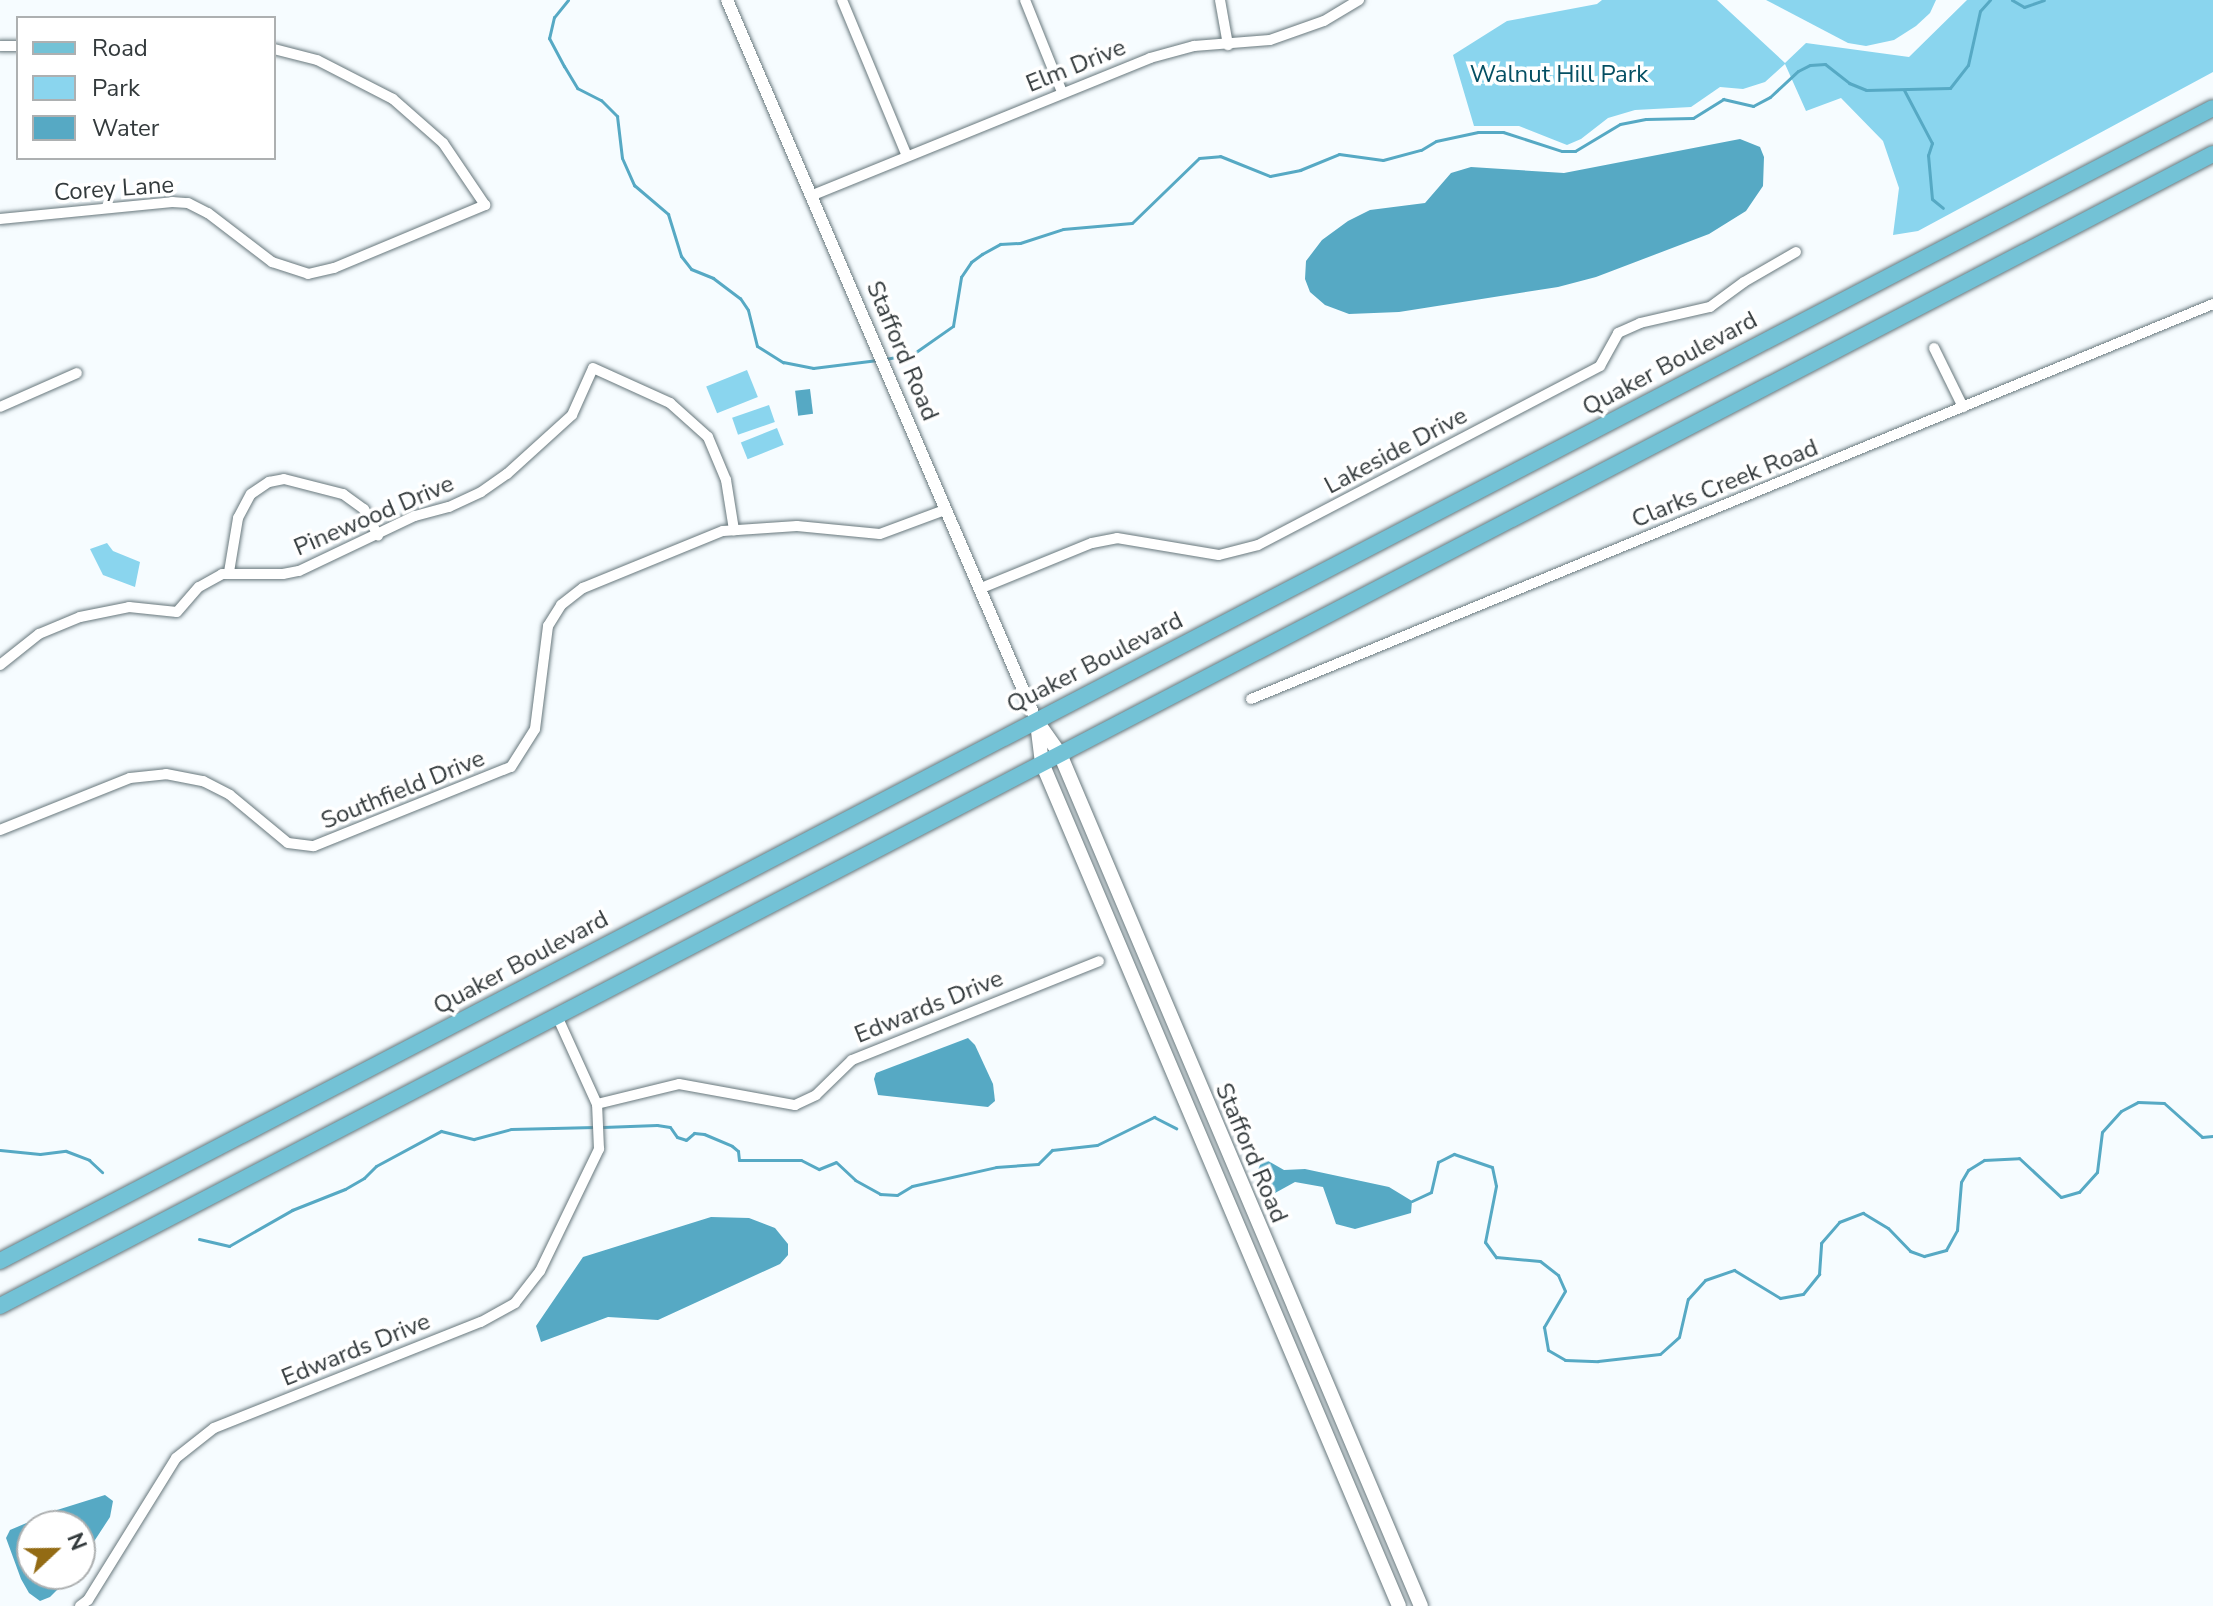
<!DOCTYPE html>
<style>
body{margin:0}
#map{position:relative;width:2213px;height:1606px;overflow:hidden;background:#f6fcff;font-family:"Nunito Sans",sans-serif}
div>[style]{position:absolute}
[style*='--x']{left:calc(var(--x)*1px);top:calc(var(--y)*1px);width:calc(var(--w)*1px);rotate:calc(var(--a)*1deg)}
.green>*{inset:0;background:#8ad5ee;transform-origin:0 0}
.water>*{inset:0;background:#56a9c4;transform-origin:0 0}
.stream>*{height:3px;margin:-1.5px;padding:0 1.5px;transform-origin:1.5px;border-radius:1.5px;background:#56a9c4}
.roads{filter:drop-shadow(0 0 2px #68787d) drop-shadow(0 0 2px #68787d)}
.minor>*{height:10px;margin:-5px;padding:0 5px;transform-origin:5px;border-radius:5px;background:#fff}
.tertiary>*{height:12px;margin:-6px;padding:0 6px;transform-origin:6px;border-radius:6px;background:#fff}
.secondary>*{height:14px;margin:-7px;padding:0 7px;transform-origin:7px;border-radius:7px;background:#fff}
.primary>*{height:16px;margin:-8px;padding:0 8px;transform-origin:8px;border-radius:8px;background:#73c2d6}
span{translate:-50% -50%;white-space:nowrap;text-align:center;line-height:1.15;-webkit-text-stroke:7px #fff;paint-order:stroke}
.street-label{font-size:24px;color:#333a3c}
.park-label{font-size:24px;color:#044f63}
.legend{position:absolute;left:16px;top:16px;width:260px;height:144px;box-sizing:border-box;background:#fff;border:2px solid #adb0b1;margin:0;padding:10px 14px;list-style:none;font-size:24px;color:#333a3c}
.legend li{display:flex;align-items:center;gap:16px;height:40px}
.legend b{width:40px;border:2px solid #adb0b1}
.north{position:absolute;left:16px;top:1510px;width:80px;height:80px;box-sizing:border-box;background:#fff;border:2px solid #adb0b1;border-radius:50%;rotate:68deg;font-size:22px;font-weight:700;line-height:32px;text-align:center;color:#333a3c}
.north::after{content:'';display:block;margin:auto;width:28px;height:36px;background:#936b14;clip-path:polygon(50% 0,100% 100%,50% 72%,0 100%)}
</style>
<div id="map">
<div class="green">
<div style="clip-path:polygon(1602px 0,1717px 0,1785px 63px,1806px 43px,1909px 57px,1967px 0,2213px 0,2213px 72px,1918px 231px,1893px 235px,1899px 188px,1883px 141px,1841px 98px,1806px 111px,1785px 64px,1765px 82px,1743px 89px,1720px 87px,1691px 107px,1635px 110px,1608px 118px,1581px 139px,1567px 145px,1519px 126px,1474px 126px,1453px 55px,1507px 21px,1597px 4px)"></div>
<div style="clip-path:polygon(1766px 0,1936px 0,1930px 13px,1916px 26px,1894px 40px,1866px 46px,1848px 43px)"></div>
<div style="left:747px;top:370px;width:29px;height:44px;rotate:68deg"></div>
<div style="left:769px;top:405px;width:18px;height:39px;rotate:71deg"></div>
<div style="left:777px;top:428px;width:18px;height:39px;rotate:68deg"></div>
<div style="clip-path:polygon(107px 543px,113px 551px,140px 562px,135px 587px,103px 575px,90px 549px)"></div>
</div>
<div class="water">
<div style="clip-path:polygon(1740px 139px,1760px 147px,1764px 157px,1763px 186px,1746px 211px,1709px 234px,1596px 277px,1558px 287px,1399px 312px,1349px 314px,1325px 305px,1310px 292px,1305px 279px,1306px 261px,1322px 240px,1348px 221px,1370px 210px,1425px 203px,1451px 173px,1471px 167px,1564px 173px)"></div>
<div style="left:810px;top:389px;width:25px;height:15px;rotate:83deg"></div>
<div style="clip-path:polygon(968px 1038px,975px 1045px,993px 1084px,995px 1101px,988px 1107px,878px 1095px,874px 1079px,876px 1073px)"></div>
<div style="clip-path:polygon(1263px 1158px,1284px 1170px,1305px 1169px,1389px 1187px,1412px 1201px,1411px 1213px,1355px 1229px,1336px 1224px,1323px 1187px,1295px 1182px,1275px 1193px,1257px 1172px)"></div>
<div style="clip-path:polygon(711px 1217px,749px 1218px,775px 1228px,788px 1244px,788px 1255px,780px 1264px,658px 1320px,608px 1317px,541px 1342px,536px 1326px,583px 1257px)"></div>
<div style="clip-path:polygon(105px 1495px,113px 1501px,110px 1517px,80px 1563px,80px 1526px,32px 1526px,32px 1574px,73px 1574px,50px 1597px,40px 1601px,29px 1593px,21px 1579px,6px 1538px,10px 1530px,57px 1510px)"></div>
</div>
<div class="stream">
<div style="--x:568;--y:0;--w:22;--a:129"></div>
<div style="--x:554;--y:17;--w:22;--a:103"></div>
<div style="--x:549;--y:38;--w:32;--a:62"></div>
<div style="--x:564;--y:66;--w:26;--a:59"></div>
<div style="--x:577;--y:88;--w:27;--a:27"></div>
<div style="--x:601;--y:100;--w:23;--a:45"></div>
<div style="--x:617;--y:116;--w:42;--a:83.2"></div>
<div style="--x:622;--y:158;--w:30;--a:66"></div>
<div style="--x:634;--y:185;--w:45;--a:40.5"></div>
<div style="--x:668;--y:214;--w:44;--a:72.8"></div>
<div style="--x:681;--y:256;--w:16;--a:52"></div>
<div style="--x:691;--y:269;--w:24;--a:22"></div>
<div style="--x:713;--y:278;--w:34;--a:37"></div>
<div style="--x:740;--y:298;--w:14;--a:56"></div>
<div style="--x:748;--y:310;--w:37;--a:76"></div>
<div style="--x:757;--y:346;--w:31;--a:32"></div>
<div style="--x:783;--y:362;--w:31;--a:11"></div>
<div style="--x:813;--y:368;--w:65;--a:-7"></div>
<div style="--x:2012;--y:0;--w:14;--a:30"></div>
<div style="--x:2024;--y:7;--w:21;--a:-19"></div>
<div style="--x:1904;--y:90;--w:60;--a:62.2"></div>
<div style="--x:1932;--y:143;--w:13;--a:108"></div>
<div style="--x:1928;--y:155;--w:44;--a:84.8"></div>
<div style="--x:1932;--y:199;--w:14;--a:39"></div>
<div style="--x:885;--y:359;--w:28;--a:-10"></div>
<div style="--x:913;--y:354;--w:49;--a:-35"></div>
<div style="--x:953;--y:326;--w:50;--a:-80.7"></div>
<div style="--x:961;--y:277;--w:18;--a:-56"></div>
<div style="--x:971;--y:262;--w:14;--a:-36"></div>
<div style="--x:982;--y:254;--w:21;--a:-29"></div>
<div style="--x:1000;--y:244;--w:20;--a:-3"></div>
<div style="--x:1020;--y:243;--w:45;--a:-18"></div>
<div style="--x:1063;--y:229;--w:69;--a:-5"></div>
<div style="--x:1132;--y:223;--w:93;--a:-44.1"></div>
<div style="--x:1199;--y:158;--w:21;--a:-5"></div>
<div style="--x:1220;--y:156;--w:54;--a:21.8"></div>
<div style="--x:1270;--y:176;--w:31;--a:-11"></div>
<div style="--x:1300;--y:170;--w:42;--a:-22.3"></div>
<div style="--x:1339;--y:154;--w:44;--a:7.8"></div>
<div style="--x:1383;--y:160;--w:39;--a:-15"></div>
<div style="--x:1421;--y:150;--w:17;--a:-31"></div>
<div style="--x:1436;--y:141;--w:43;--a:-12.1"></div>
<div style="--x:1478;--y:132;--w:25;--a:0"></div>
<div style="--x:1503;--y:132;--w:62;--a:17.9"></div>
<div style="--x:1562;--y:151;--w:13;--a:0"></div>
<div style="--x:1575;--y:151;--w:52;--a:-31"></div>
<div style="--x:1620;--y:124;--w:26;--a:-11"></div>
<div style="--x:1646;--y:119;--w:47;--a:-1.2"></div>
<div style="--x:1693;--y:118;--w:36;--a:-32"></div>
<div style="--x:1723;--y:99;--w:31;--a:13"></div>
<div style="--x:1753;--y:106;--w:19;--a:-28"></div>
<div style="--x:1770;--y:97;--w:38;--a:-43"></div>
<div style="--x:1798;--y:71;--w:13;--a:-27"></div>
<div style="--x:1810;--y:65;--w:15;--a:-4"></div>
<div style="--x:1825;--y:64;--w:31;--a:38"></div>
<div style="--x:1849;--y:83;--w:18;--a:22"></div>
<div style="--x:1866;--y:90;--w:84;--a:-1.4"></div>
<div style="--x:1950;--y:88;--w:29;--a:-52"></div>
<div style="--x:1968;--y:65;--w:55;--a:-77.5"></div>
<div style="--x:1980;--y:11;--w:15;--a:-48"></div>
<div style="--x:603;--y:1127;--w:54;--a:-2.1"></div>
<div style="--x:657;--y:1125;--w:13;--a:9"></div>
<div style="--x:670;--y:1127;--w:12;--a:55"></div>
<div style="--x:677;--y:1137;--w:9;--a:18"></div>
<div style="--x:686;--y:1140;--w:11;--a:-41"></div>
<div style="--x:694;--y:1133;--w:10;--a:6"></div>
<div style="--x:704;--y:1134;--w:30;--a:23"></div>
<div style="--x:732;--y:1146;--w:8;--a:40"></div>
<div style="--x:738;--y:1151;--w:9;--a:84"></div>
<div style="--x:739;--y:1160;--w:62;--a:0"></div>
<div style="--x:801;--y:1160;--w:20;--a:27"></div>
<div style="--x:819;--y:1169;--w:18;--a:-22"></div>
<div style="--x:836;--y:1162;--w:26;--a:43"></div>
<div style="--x:855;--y:1180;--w:29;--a:29"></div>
<div style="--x:880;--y:1194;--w:17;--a:3"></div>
<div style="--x:897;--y:1195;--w:17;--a:-31"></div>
<div style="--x:912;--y:1186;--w:86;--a:-12.7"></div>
<div style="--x:996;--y:1167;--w:42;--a:-4.1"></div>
<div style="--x:1038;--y:1164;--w:20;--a:-45"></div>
<div style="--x:1052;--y:1150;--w:45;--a:-6.3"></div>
<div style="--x:1097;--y:1145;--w:64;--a:-26.2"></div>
<div style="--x:1154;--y:1117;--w:25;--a:27"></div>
<div style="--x:0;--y:1150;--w:40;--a:5.7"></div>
<div style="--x:40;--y:1154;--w:26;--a:-7"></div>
<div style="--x:66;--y:1151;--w:25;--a:21"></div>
<div style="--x:89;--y:1160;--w:18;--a:43"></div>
<div style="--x:1412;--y:1201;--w:21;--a:-25"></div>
<div style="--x:1431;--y:1192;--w:31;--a:-77"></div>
<div style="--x:1438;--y:1162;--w:18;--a:-27"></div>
<div style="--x:1454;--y:1154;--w:40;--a:18.9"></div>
<div style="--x:1492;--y:1167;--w:19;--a:78"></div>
<div style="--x:1496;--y:1186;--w:57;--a:101.1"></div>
<div style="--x:1485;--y:1242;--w:19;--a:54"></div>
<div style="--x:1496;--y:1257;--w:44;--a:5.2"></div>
<div style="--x:1540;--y:1261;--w:23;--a:38"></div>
<div style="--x:1558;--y:1275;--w:17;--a:66"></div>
<div style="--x:1565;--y:1291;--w:42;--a:120.3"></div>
<div style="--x:1544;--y:1327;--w:23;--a:80"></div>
<div style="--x:1548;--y:1350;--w:20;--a:30"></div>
<div style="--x:1565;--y:1360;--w:33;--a:2"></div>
<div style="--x:1598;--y:1361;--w:62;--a:-6.4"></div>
<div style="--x:1660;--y:1354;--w:25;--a:-42"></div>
<div style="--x:1679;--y:1337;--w:39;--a:-77"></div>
<div style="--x:1688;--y:1299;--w:25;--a:-48"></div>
<div style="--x:1705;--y:1280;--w:31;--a:-19"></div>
<div style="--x:1734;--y:1270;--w:54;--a:31.3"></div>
<div style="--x:1780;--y:1298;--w:23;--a:-10"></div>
<div style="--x:1803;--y:1294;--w:26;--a:-51"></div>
<div style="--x:1819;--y:1274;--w:31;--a:-86"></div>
<div style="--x:1821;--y:1243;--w:28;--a:-49"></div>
<div style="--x:1839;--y:1222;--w:26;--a:-21"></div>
<div style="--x:1863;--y:1213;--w:29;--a:31"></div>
<div style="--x:1888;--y:1228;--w:32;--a:46"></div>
<div style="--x:1910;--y:1251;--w:15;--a:20"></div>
<div style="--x:1924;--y:1256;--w:23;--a:-15"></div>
<div style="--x:1946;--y:1250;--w:23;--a:-61"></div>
<div style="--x:1957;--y:1230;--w:48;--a:-85.2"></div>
<div style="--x:1961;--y:1182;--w:14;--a:-60"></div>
<div style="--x:1968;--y:1170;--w:19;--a:-32"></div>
<div style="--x:1984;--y:1160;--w:35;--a:-3"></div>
<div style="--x:2019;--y:1158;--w:57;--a:42.9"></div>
<div style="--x:2061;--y:1197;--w:19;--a:-16"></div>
<div style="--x:2079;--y:1192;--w:27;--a:-48"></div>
<div style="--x:2097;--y:1172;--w:40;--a:-82.9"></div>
<div style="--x:2102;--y:1132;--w:28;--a:-48"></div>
<div style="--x:2121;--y:1111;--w:19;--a:-28"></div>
<div style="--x:2138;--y:1102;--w:26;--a:2"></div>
<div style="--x:2164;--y:1103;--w:51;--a:41.8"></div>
<div style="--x:2202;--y:1137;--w:11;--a:-5"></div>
<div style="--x:199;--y:1239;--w:31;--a:13"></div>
<div style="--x:229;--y:1246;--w:73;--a:-29.7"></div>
<div style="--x:292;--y:1210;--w:57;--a:-21.6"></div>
<div style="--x:345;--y:1189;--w:22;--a:-30"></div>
<div style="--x:364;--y:1178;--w:17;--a:-45"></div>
<div style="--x:376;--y:1166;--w:74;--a:-28.3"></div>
<div style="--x:441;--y:1131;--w:34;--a:14"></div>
<div style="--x:474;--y:1139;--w:38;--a:-15"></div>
<div style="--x:511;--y:1129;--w:84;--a:-1.4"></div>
</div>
<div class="roads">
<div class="minor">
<div style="--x:842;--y:0;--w:169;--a:67.4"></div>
<div style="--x:1025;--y:0;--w:99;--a:68.1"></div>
<div style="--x:1220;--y:0;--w:46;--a:79.9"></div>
<div style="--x:0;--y:46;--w:18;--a:0"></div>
<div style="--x:813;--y:195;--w:364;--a:-22.1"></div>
<div style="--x:1150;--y:58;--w:46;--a:-15.3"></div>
<div style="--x:1194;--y:46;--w:76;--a:-4.5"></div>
<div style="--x:1270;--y:40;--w:57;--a:-19.4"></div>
<div style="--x:1324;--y:21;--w:41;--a:-31"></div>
<div style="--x:0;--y:219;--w:173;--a:-5.6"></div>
<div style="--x:172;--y:202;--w:16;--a:4"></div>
<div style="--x:188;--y:203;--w:22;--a:27"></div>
<div style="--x:208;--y:213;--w:81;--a:37.4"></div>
<div style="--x:272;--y:262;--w:38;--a:18"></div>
<div style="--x:308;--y:274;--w:27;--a:-13"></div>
<div style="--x:334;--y:268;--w:164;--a:-22.6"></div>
<div style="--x:485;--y:205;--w:75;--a:-124.1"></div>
<div style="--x:443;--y:143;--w:67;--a:-138.7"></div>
<div style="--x:393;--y:99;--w:85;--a:-152.8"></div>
<div style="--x:317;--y:60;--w:44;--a:-165.7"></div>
<div style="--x:1934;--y:348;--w:66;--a:63.8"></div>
<div style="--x:0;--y:407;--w:84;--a:-23.8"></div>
<div style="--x:229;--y:572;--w:55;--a:-80.5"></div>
<div style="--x:238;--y:518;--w:27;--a:-62"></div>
<div style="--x:251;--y:494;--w:22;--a:-34"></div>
<div style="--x:269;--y:482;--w:15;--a:-11"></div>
<div style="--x:284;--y:479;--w:61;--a:14.3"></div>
<div style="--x:343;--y:494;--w:26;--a:36"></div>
<div style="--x:364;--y:509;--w:30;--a:62"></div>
<div style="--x:979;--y:589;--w:122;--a:-22.2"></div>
<div style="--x:1092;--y:543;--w:25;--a:-11"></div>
<div style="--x:1117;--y:538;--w:103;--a:9.5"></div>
<div style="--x:1219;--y:555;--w:40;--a:-14.4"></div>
<div style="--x:1258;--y:545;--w:386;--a:-27.6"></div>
<div style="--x:1600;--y:366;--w:38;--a:-61"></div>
<div style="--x:1618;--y:333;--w:24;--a:-24"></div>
<div style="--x:1640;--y:323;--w:72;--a:-12.9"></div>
<div style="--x:1710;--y:307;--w:42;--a:-36.3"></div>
<div style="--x:1744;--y:282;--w:60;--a:-30"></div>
<div style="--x:0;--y:665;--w:50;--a:-38.5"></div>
<div style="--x:39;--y:634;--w:44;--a:-22.5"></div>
<div style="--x:80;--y:617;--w:50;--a:-11.5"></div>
<div style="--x:129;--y:607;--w:48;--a:5.9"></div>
<div style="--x:177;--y:612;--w:33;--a:-49"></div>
<div style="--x:199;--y:587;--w:26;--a:-29"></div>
<div style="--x:222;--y:574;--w:61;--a:0"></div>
<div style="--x:283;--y:574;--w:16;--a:-11"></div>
<div style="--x:299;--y:571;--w:128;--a:-25.4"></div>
<div style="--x:415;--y:516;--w:35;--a:-15"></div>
<div style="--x:449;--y:507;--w:35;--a:-25"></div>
<div style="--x:481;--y:492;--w:32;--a:-35"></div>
<div style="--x:507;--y:474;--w:88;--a:-42.2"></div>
<div style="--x:572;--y:415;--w:51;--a:-65.9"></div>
<div style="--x:593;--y:368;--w:85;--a:24.4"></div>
<div style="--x:670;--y:403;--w:51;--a:41.8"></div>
<div style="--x:708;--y:437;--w:47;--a:67.3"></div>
<div style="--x:726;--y:480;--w:51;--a:80.9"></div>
<div style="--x:1251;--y:699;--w:1040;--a:-22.32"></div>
<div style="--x:0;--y:830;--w:140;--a:-21.8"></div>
<div style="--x:130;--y:778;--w:36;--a:-6"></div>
<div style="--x:166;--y:774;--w:38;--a:11"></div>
<div style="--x:203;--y:781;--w:30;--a:27"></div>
<div style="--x:230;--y:795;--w:75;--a:39.6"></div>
<div style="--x:288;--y:843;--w:26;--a:7"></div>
<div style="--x:314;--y:846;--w:212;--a:-21.9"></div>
<div style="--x:511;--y:767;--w:45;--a:-57.7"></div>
<div style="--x:535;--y:729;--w:104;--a:-82.8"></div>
<div style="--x:548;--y:626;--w:25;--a:-58"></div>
<div style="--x:561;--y:605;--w:28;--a:-38"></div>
<div style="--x:583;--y:588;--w:151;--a:-22.2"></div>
<div style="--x:723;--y:531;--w:74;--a:-3.9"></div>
<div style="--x:797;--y:526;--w:83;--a:5.5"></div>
<div style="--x:880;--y:534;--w:69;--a:-20.3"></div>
<div style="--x:557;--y:1016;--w:97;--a:65.6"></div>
<div style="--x:597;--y:1104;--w:84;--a:-13.7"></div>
<div style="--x:679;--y:1084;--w:118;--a:10.3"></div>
<div style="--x:795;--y:1105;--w:23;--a:-25"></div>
<div style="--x:816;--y:1095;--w:50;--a:-44.2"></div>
<div style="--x:852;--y:1060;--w:266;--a:-21.8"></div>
<div style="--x:80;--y:1606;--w:10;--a:-37"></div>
<div style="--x:88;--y:1600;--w:167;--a:-58.2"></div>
<div style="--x:176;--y:1458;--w:48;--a:-38.3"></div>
<div style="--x:214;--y:1428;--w:287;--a:-21.7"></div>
<div style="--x:481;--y:1322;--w:39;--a:-29"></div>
<div style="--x:515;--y:1303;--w:41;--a:-52"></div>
<div style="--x:540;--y:1271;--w:136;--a:-64.2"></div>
<div style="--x:599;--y:1149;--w:45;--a:-92.5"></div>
</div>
<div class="tertiary">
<div style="--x:727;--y:0;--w:784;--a:66.77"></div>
</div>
<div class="secondary">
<div style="--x:1036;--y:720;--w:42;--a:54.8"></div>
<div style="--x:1060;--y:754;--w:925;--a:67.04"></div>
<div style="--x:1037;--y:723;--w:40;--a:82.9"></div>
<div style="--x:1042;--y:763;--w:915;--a:67.05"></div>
</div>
<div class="primary">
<div style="--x:0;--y:1261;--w:2495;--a:-27.52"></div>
<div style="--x:0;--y:1306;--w:2495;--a:-27.5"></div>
</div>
</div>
<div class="street-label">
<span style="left:1076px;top:66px;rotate:-22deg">Elm Drive</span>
<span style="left:114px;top:189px;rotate:-4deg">Corey Lane</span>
<span style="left:902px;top:351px;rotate:67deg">Stafford Road</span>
<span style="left:1670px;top:364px;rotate:-28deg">Quaker Boulevard</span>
<span style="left:1396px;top:451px;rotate:-28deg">Lakeside Drive</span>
<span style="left:1725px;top:484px;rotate:-22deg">Clarks Creek Road</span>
<span style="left:374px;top:516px;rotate:-23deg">Pinewood Drive</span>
<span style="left:1095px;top:663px;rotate:-27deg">Quaker Boulevard</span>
<span style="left:403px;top:790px;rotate:-22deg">Southfield Drive</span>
<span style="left:521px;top:963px;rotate:-28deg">Quaker Boulevard</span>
<span style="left:929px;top:1007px;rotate:-22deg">Edwards Drive</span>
<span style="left:1251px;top:1153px;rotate:67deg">Stafford Road</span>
<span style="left:356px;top:1350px;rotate:-22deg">Edwards Drive</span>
</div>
<div class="park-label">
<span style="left:1559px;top:75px">Walnut Hill Park</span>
</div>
<ul class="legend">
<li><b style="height:10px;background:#73c2d6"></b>Road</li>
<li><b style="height:22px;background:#8ad5ee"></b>Park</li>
<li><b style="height:22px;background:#56a9c4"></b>Water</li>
</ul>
<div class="north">N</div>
</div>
